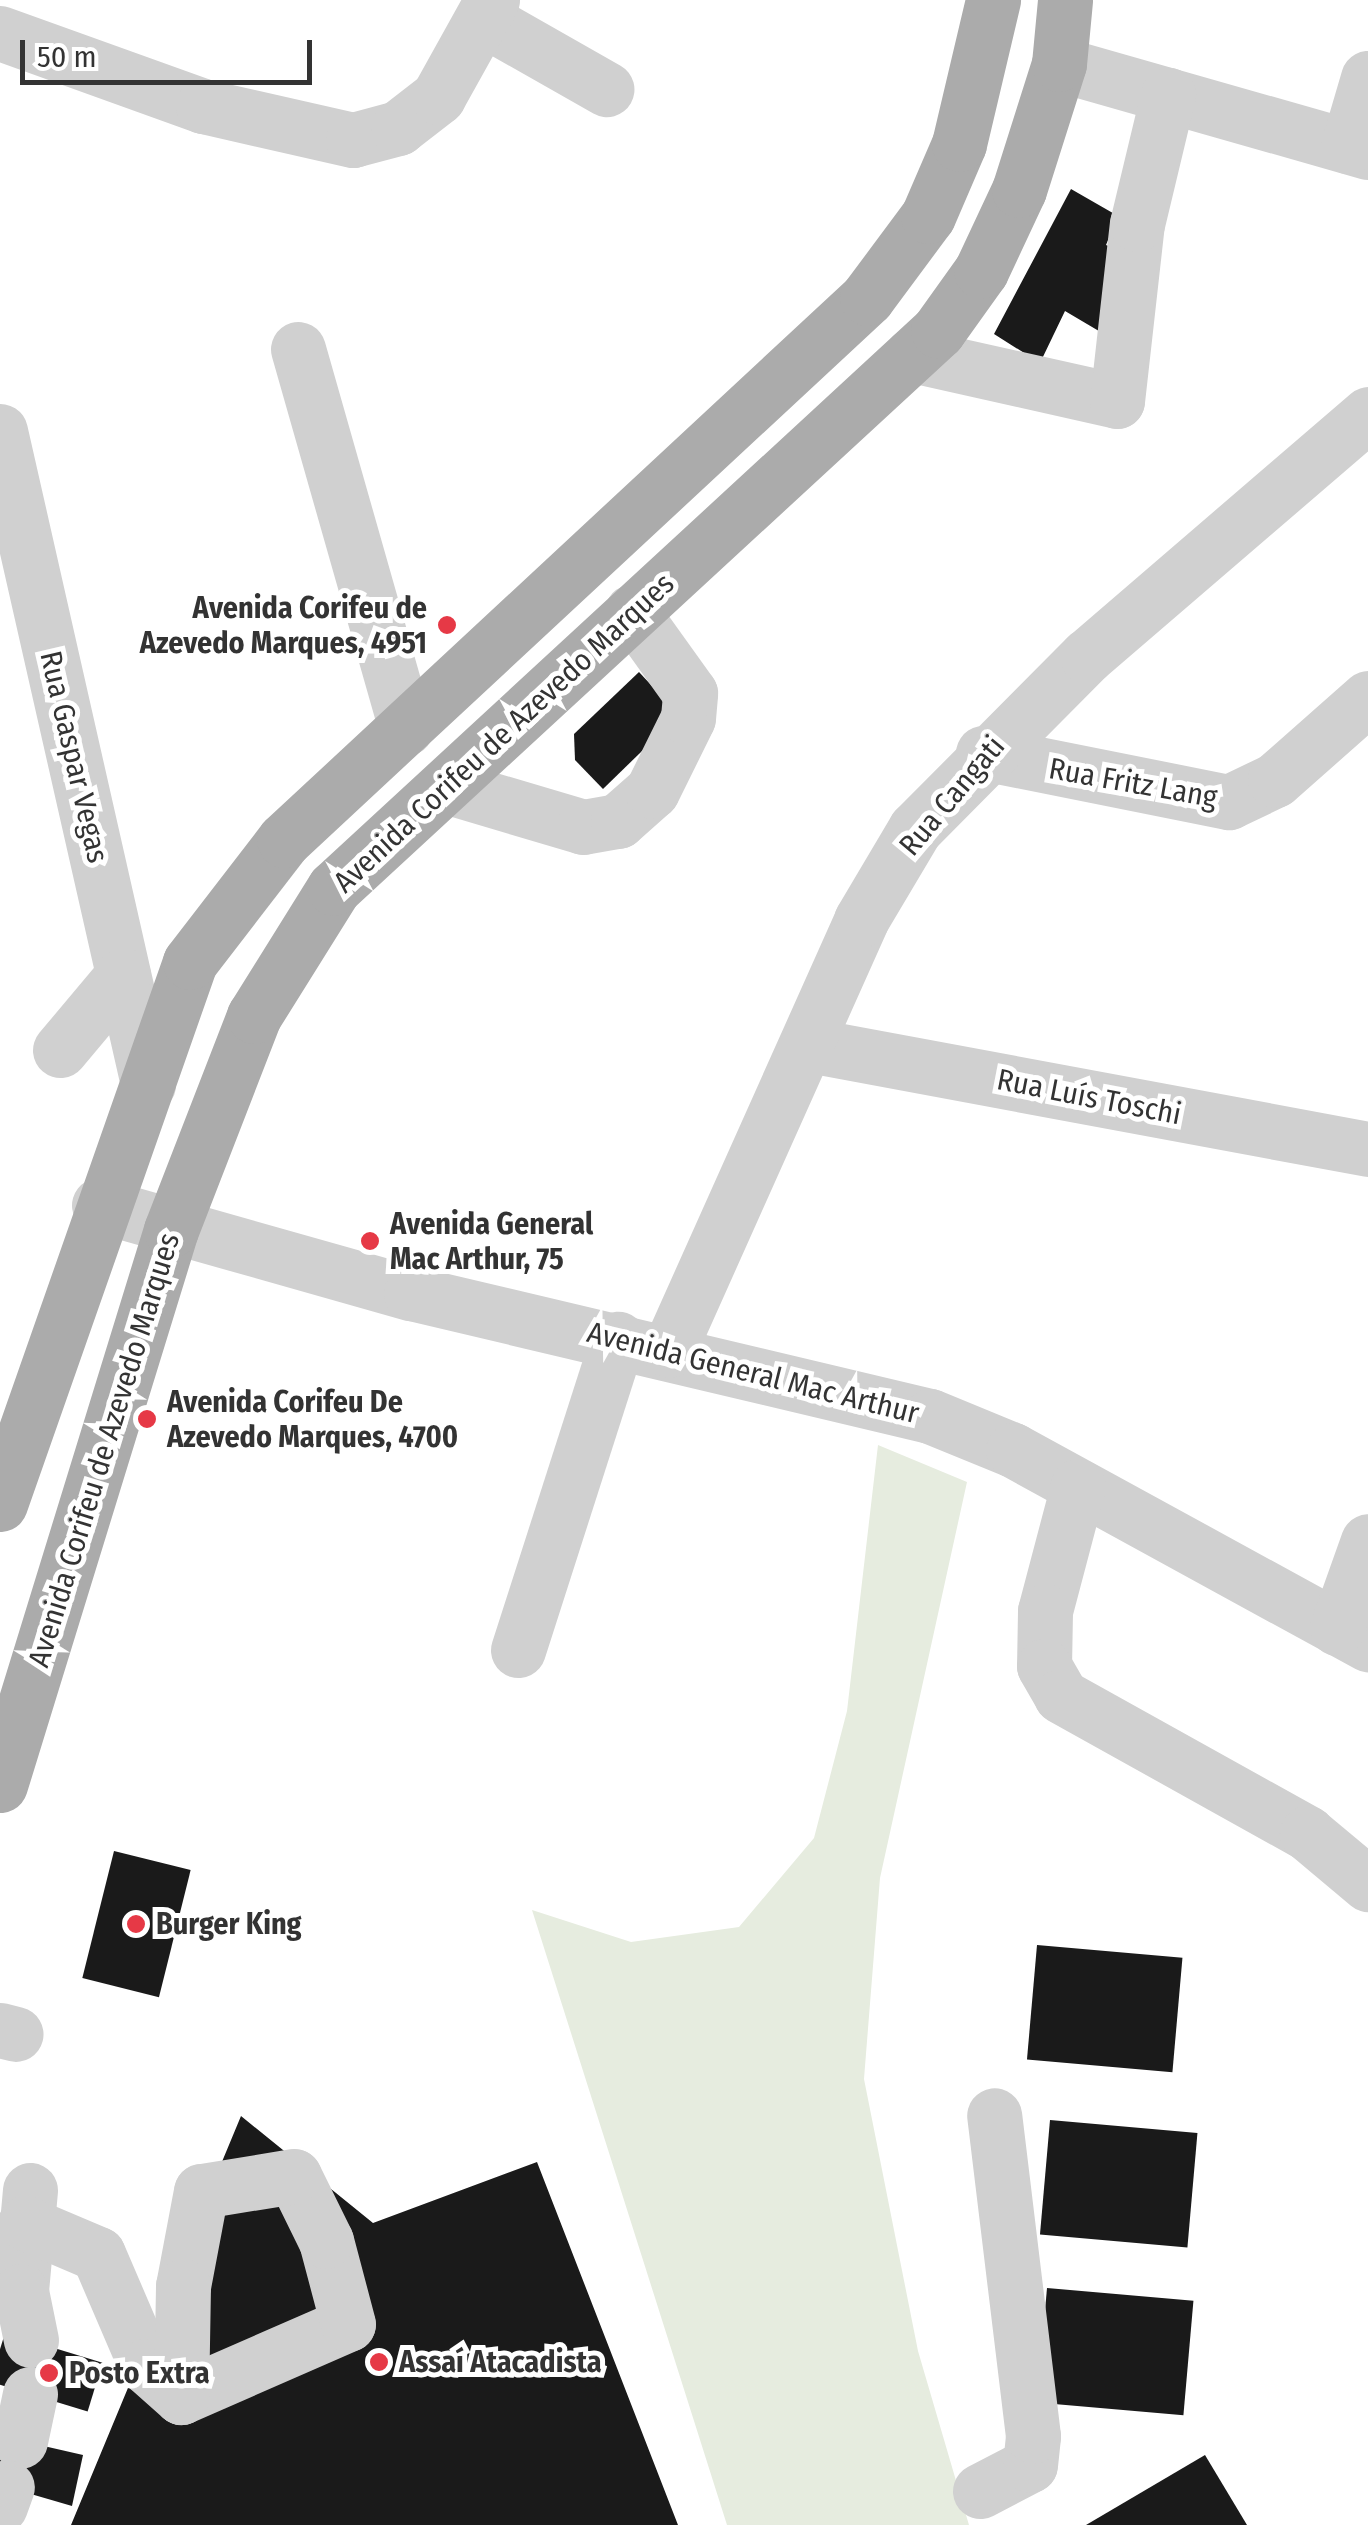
<!DOCTYPE html>
<meta charset="utf-8">
<style>
body{margin:0}
#map{position:relative;width:1368px;height:2525px;overflow:hidden;background:#fff;font-family:"Fira Sans Condensed",sans-serif}
div>[style]{position:absolute}
[style*='--x']{left:calc(var(--x)*1px);top:calc(var(--y)*1px);width:calc(var(--w)*1px);rotate:calc(var(--a)*1deg)}
.green>*{inset:0;background:#e6ecdf}
.building>*{inset:0;background:#1a1a1a;transform-origin:0 0}
.minor>*{height:55px;margin:-27.5px;padding:0 27.5px;transform-origin:27.5px;border-radius:27.5px;background:#d0d0d0}
.major>*{height:55px;margin:-27.5px;padding:0 27.5px;transform-origin:27.5px;border-radius:27.5px;background:#ababab}
.dots>*{width:28px;height:28px;translate:-50% -50%;box-sizing:border-box;border:5px solid #fff;border-radius:50%}
span{translate:-50% -50%;white-space:nowrap;text-align:center;line-height:1.15;-webkit-text-stroke:10px #fff;paint-order:stroke}
.poi-label{font-size:30px;color:#333;font-weight:700}
.right{translate:-100% -50%;text-align:right}
.left{translate:0 -50%;text-align:left}
.street-label{font-size:30px;color:#333}
.scale{position:absolute;left:20px;top:40px;width:292px;height:45px;box-sizing:border-box;border:5px solid #333;border-top:0;padding-left:12px;font-size:30px;line-height:35px;white-space:nowrap;color:#333;-webkit-text-stroke:8px #fff;paint-order:stroke}
</style>
<div id="map">
<div class="green">
<div style="clip-path:polygon(878px 1445px,967px 1482px,880px 1878px,864px 2079px,918px 2351px,969px 2525px,727px 2525px,532px 1910px,631px 1942px,739px 1927px,814px 1838px,847px 1711px)"></div>
</div>
<div class="building">
<div style="clip-path:polygon(1071px 189px,1118px 216px,1106px 245px,1139px 259px,1109px 337px,1065px 311px,1040px 363px,994px 334px)"></div>
<div style="clip-path:polygon(639px 672px,679px 715px,603px 789px,575px 760px,574px 734px)"></div>
<div style="left:114px;top:1851px;width:79px;height:131px;rotate:14deg"></div>
<div style="left:1037px;top:1945px;width:146px;height:115px;rotate:5deg"></div>
<div style="clip-path:polygon(241px 2116px,373px 2223px,537px 2162px,678px 2525px,71px 2525px)"></div>
<div style="left:1050px;top:2120px;width:148px;height:115px;rotate:5deg"></div>
<div style="left:1047px;top:2288px;width:147px;height:115px;rotate:5deg"></div>
<div style="left:5px;top:2333px;width:102px;height:51px;rotate:17deg"></div>
<div style="clip-path:polygon(0 2436px,83px 2455px,72px 2506px,0 2485px)"></div>
<div style="clip-path:polygon(1205px 2455px,1247px 2525px,1086px 2525px)"></div>
</div>
<div class="minor">
<div style="--x:483;--y:19;--w:142;--a:29.6"></div>
<div style="--x:0;--y:33;--w:216;--a:19.8"></div>
<div style="--x:203;--y:106;--w:154;--a:12.8"></div>
<div style="--x:353;--y:140;--w:47;--a:-14.9"></div>
<div style="--x:398;--y:128;--w:51;--a:-37.8"></div>
<div style="--x:438;--y:97;--w:111;--a:-60.9"></div>
<div style="--x:1059;--y:64;--w:321;--a:15.9"></div>
<div style="--x:1348;--y:146;--w:71;--a:-73.6"></div>
<div style="--x:298;--y:349;--w:394;--a:74.1"></div>
<div style="--x:912;--y:355;--w:210;--a:12.6"></div>
<div style="--x:1117;--y:401;--w:178;--a:-83.6"></div>
<div style="--x:1137;--y:224;--w:133;--a:-76.5"></div>
<div style="--x:0;--y:431;--w:670;--a:77.23"></div>
<div style="--x:983;--y:753;--w:251;--a:11.3"></div>
<div style="--x:1229;--y:802;--w:51;--a:-25.6"></div>
<div style="--x:1275;--y:780;--w:124;--a:-41.4"></div>
<div style="--x:445;--y:786;--w:144;--a:16.5"></div>
<div style="--x:583;--y:827;--w:36;--a:-10"></div>
<div style="--x:618;--y:821;--w:45;--a:-41.4"></div>
<div style="--x:652;--y:791;--w:81;--a:-63.7"></div>
<div style="--x:688;--y:718;--w:25;--a:-85"></div>
<div style="--x:690;--y:693;--w:100;--a:-125.6"></div>
<div style="--x:809;--y:1045;--w:569;--a:10.54"></div>
<div style="--x:60;--y:1050;--w:98;--a:-50"></div>
<div style="--x:99;--y:1205;--w:324;--a:15.8"></div>
<div style="--x:411;--y:1293;--w:533;--a:13.33"></div>
<div style="--x:930;--y:1416;--w:90;--a:22.3"></div>
<div style="--x:1013;--y:1450;--w:405;--a:28.7"></div>
<div style="--x:669;--y:1350;--w:471;--a:-65.9"></div>
<div style="--x:861;--y:920;--w:106;--a:-59.3"></div>
<div style="--x:915;--y:829;--w:244;--a:-45.2"></div>
<div style="--x:1087;--y:656;--w:371;--a:-40.7"></div>
<div style="--x:1078;--y:1486;--w:129;--a:104.8"></div>
<div style="--x:1045;--y:1611;--w:55;--a:91"></div>
<div style="--x:1044;--y:1666;--w:34;--a:60"></div>
<div style="--x:1061;--y:1696;--w:282;--a:29.1"></div>
<div style="--x:1307;--y:1833;--w:80;--a:39.9"></div>
<div style="--x:1337;--y:1628;--w:92;--a:-70.4"></div>
<div style="--x:518;--y:1650;--w:327;--a:-72.2"></div>
<div style="--x:0;--y:2030;--w:16;--a:14"></div>
<div style="--x:30;--y:2190;--w:101;--a:95.1"></div>
<div style="--x:21;--y:2291;--w:50;--a:78.5"></div>
<div style="--x:25;--y:2223;--w:79;--a:23"></div>
<div style="--x:98;--y:2254;--w:122;--a:66.8"></div>
<div style="--x:146;--y:2366;--w:47;--a:41.5"></div>
<div style="--x:181;--y:2397;--w:182;--a:-23.6"></div>
<div style="--x:348;--y:2324;--w:86;--a:-104.8"></div>
<div style="--x:326;--y:2241;--w:72;--a:-116.2"></div>
<div style="--x:294;--y:2176;--w:94;--a:170.8"></div>
<div style="--x:201;--y:2191;--w:97;--a:100.7"></div>
<div style="--x:183;--y:2286;--w:111;--a:91"></div>
<div style="--x:20;--y:2441;--w:48;--a:-78"></div>
<div style="--x:980;--y:2491;--w:56;--a:-27.5"></div>
<div style="--x:1030;--y:2465;--w:29;--a:-84"></div>
<div style="--x:1033;--y:2436;--w:323;--a:-96.9"></div>
<div style="--x:0;--y:2506;--w:20;--a:-70"></div>
</div>
<div class="major">
<div style="--x:0;--y:1504;--w:574;--a:-70.68"></div>
<div style="--x:190;--y:962;--w:154;--a:-52.4"></div>
<div style="--x:284;--y:840;--w:796;--a:-42.91"></div>
<div style="--x:867;--y:298;--w:102;--a:-53.4"></div>
<div style="--x:928;--y:216;--w:78;--a:-66.7"></div>
<div style="--x:959;--y:144;--w:148;--a:-76.7"></div>
<div style="--x:0;--y:1785;--w:581;--a:-72.88"></div>
<div style="--x:171;--y:1230;--w:230;--a:-68.8"></div>
<div style="--x:254;--y:1016;--w:151;--a:-58"></div>
<div style="--x:334;--y:888;--w:822;--a:-42.68"></div>
<div style="--x:938;--y:331;--w:74;--a:-54.4"></div>
<div style="--x:981;--y:271;--w:89;--a:-64.9"></div>
<div style="--x:1019;--y:190;--w:132;--a:-72.4"></div>
<div style="--x:1059;--y:64;--w:64;--a:-84.6"></div>
</div>
<div class="dots">
<div style="left:447px;top:625px;background:#e63946"></div>
<div style="left:370px;top:1241px;background:#e63946"></div>
<div style="left:147px;top:1419px;background:#e63946"></div>
<div style="left:136px;top:1924px;background:#e63946"></div>
<div style="left:379px;top:2362px;background:#e63946"></div>
<div style="left:49px;top:2373px;background:#e63946"></div>
</div>
<div class="poi-label">
<span class="right" style="left:427px;top:625px">Avenida Corifeu de<br>Azevedo Marques, 4951</span>
<span class="left" style="left:390px;top:1241px">Avenida General<br>Mac Arthur, 75</span>
<span class="left" style="left:167px;top:1419px">Avenida Corifeu De<br>Azevedo Marques, 4700</span>
<span class="left" style="left:156px;top:1924px">Burger King</span>
<span class="left" style="left:399px;top:2362px">Assaí Atacadista</span>
<span class="left" style="left:69px;top:2373px">Posto Extra</span>
</div>
<div class="street-label">
<span style="left:504px;top:733px;rotate:-43deg">Avenida Corifeu de Azevedo Marques</span>
<span style="left:74px;top:757px;rotate:77deg">Rua Gaspar Vegas</span>
<span style="left:1133px;top:783px;rotate:10deg">Rua Fritz Lang</span>
<span style="left:952px;top:796px;rotate:-50deg">Rua Cangati</span>
<span style="left:1089px;top:1097px;rotate:11deg">Rua Luís Toschi</span>
<span style="left:753px;top:1373px;rotate:14deg">Avenida General Mac Arthur</span>
<span style="left:104px;top:1450px;rotate:-73deg">Avenida Corifeu de Azevedo Marques</span>
</div>
<div class="scale">50 m</div>
</div>
